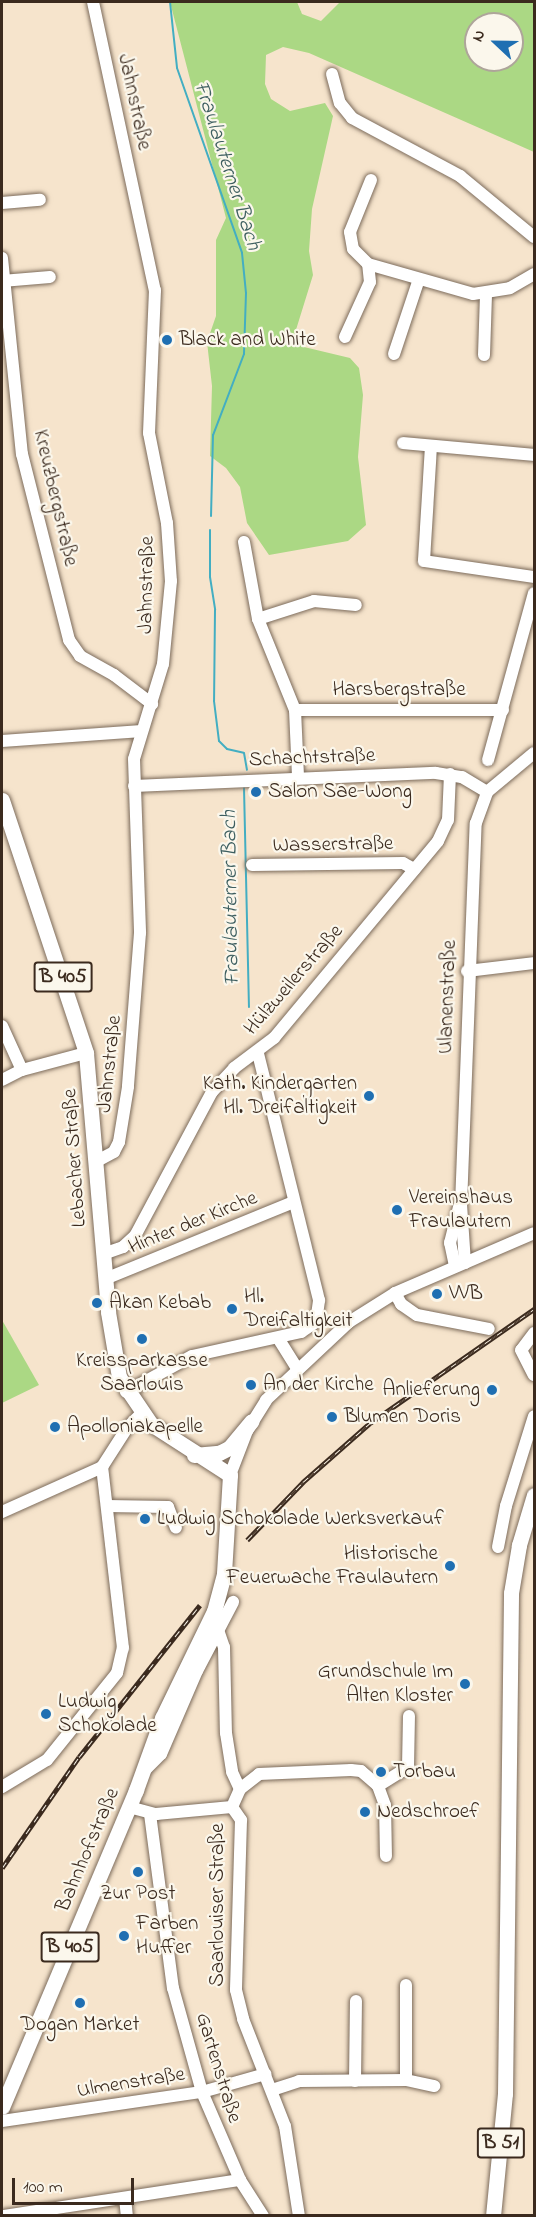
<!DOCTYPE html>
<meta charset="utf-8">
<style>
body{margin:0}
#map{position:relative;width:536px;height:2217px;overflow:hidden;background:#f6e4cc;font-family:"Indie Flower",sans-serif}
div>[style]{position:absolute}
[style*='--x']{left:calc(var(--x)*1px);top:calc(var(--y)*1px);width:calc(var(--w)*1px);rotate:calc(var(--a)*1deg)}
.green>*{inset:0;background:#abd884}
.stream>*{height:2px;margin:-1px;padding:0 1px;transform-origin:1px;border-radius:1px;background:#43aec2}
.roads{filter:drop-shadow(0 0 2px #7c6b5b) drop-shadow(0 0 2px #7c6b5b)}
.minor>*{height:12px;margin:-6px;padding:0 6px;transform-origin:6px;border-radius:6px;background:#fff}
.major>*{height:15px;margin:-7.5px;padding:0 7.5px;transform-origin:7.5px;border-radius:7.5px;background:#fff}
.rail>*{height:4.5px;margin-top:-2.25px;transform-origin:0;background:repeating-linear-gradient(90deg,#fbf7ec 0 7px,#3b2a1e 0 14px);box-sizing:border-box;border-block:2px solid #3b2a1e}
.dots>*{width:16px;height:16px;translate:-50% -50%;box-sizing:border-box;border:3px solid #fbf7ec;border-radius:50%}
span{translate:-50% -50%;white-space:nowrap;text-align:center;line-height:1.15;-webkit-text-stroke:4.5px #fbf7ec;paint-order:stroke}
.shield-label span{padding:2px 4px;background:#fbf7ec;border:2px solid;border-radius:4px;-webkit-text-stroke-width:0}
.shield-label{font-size:20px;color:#3b2a1e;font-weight:700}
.street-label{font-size:21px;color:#3b2a1e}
.poi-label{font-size:21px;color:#3b2a1e}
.left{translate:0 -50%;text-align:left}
.right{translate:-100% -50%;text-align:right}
.water-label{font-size:22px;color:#3e5f60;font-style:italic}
.frame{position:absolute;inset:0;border:3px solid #3b2a1e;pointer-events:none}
.north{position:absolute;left:464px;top:12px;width:60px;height:60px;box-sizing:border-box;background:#fbf7ec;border:2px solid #aea59a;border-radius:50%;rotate:292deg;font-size:16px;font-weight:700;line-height:24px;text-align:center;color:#3b2a1e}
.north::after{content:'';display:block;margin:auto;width:21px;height:27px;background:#1f6fb2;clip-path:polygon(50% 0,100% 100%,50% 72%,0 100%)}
.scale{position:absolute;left:12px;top:2178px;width:122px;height:27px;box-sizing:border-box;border:3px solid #3b2a1e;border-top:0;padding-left:8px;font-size:18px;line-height:21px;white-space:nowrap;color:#3b2a1e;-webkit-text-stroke:4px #fbf7ec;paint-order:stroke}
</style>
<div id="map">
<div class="green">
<div style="clip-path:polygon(evenodd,170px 2px,297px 2px,302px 14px,321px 21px,340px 2px,534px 2px,534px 152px,309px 53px,283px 47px,266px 55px,265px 84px,271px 99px,290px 111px,325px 103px,333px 116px,312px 209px,309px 251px,313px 275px,295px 333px,296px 342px,304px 347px,350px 358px,359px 368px,363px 395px,358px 457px,366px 525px,348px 541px,269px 555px,247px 523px,240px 487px,226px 468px,210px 456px,212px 386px,207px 342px,216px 316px,216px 240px,226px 218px,170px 2px,476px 24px,512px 24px,512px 60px,476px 60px,476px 24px)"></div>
<div style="clip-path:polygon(2px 1320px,39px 1385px,2px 1403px)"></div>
</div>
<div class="stream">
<div style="--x:170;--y:2;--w:66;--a:83.9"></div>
<div style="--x:177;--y:68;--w:196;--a:70.6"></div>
<div style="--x:242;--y:253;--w:40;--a:84.3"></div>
<div style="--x:246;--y:293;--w:61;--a:91.9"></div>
<div style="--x:244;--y:354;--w:87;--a:110.9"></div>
<div style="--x:213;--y:435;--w:81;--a:91.4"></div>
<div style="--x:210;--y:530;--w:47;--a:90"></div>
<div style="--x:210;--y:577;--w:33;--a:81"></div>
<div style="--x:215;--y:610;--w:91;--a:90.6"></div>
<div style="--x:214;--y:701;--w:40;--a:82.9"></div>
<div style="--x:219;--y:741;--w:11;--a:45"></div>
<div style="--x:227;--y:749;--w:17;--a:13"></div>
<div style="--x:244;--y:753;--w:17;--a:80"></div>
<div style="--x:244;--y:788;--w:219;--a:88.7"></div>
</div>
<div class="roads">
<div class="minor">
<div style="--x:93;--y:2;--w:295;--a:77.9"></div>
<div style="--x:155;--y:290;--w:143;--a:92.4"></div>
<div style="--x:149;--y:433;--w:92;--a:78.7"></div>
<div style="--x:167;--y:523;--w:58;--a:86.1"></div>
<div style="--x:171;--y:581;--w:83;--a:95.5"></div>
<div style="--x:163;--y:664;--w:99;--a:107"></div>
<div style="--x:134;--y:759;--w:174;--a:88"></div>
<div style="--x:140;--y:933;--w:154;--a:94.5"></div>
<div style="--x:128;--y:1087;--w:56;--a:99.3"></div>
<div style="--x:119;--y:1142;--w:11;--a:117"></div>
<div style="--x:114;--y:1152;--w:19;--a:152"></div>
<div style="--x:332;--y:74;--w:30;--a:75"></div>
<div style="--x:340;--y:103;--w:19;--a:51"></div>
<div style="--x:352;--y:118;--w:123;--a:28.2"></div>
<div style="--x:460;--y:176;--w:96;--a:39.5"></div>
<div style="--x:371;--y:180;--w:56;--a:112"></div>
<div style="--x:350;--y:232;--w:17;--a:80"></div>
<div style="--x:353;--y:249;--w:21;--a:45"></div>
<div style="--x:368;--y:264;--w:109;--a:15.9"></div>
<div style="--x:473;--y:294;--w:37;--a:-9"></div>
<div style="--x:510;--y:288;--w:28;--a:-30"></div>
<div style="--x:2;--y:203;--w:38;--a:-5"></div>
<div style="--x:2;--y:258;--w:197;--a:84.2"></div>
<div style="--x:22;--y:454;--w:192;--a:75.8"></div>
<div style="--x:69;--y:640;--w:19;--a:55"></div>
<div style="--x:80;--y:656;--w:39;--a:29"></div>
<div style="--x:114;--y:675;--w:48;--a:37.3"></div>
<div style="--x:2;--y:281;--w:48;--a:-4.8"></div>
<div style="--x:345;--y:337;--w:60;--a:-65.6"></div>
<div style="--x:370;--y:282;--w:18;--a:-96"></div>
<div style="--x:394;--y:354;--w:79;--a:-71.6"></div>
<div style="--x:484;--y:355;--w:61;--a:-88.1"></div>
<div style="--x:403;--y:443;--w:132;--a:5.2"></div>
<div style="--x:431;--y:446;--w:115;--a:93.5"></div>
<div style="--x:424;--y:561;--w:111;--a:8.3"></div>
<div style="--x:244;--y:542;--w:78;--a:79.7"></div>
<div style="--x:258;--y:619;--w:98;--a:67.9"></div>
<div style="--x:295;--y:710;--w:67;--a:87.4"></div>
<div style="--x:258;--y:619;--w:59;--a:-17.8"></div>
<div style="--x:314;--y:601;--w:42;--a:5.4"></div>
<div style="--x:295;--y:710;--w:208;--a:0"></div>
<div style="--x:2;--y:741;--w:140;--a:-4.1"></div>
<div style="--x:488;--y:760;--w:173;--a:-74.6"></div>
<div style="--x:134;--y:786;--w:302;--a:-2.5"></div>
<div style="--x:436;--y:773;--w:26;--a:9"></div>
<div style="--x:462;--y:777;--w:29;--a:31"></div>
<div style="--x:252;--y:865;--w:151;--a:-0.8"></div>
<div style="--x:403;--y:863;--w:13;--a:29"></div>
<div style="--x:467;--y:971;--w:67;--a:-6.8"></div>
<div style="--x:2;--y:1026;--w:48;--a:65.6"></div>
<div style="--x:2;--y:1080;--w:22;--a:-27"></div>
<div style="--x:22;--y:1070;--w:66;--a:-14.9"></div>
<div style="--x:103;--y:1254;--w:21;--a:-19"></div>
<div style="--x:123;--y:1247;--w:16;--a:-43"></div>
<div style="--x:135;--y:1236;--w:163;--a:-61.9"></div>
<div style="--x:212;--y:1092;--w:33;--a:-47"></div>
<div style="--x:234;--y:1068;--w:50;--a:-36.9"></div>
<div style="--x:274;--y:1038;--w:256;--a:-50.2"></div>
<div style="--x:438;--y:841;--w:23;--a:-65"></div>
<div style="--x:448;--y:820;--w:46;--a:-87.5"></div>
<div style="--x:465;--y:1263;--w:58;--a:-93.9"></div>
<div style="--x:461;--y:1205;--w:382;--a:-87.8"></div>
<div style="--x:476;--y:823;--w:33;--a:-70"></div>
<div style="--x:487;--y:792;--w:61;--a:-39.7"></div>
<div style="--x:455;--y:1266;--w:24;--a:-102"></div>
<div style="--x:450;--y:1243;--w:37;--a:-76"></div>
<div style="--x:105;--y:1279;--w:204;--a:-22.2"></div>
<div style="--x:395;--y:1293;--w:13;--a:61"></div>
<div style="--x:401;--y:1304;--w:19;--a:35"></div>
<div style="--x:417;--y:1315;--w:73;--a:11"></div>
<div style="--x:534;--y:1333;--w:21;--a:127"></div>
<div style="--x:521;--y:1350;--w:28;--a:63"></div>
<div style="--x:278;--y:1338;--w:36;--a:58"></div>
<div style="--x:126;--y:1392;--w:75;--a:-28.6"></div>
<div style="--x:192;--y:1356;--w:112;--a:-12.4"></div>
<div style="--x:301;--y:1332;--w:18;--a:-34"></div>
<div style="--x:316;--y:1322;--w:22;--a:-82"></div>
<div style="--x:319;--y:1300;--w:254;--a:-103.9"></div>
<div style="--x:230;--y:1475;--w:47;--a:-68.9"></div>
<div style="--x:247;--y:1431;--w:36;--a:-58"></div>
<div style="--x:266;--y:1400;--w:114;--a:-43.2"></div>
<div style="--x:349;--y:1322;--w:54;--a:-32.2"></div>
<div style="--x:395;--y:1293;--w:151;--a:-23.3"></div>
<div style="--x:107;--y:1506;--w:61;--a:0.9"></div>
<div style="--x:168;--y:1507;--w:22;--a:69"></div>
<div style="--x:2;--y:1512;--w:110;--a:-24.2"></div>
<div style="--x:102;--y:1467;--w:46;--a:-57.3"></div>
<div style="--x:127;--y:1428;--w:20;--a:-45"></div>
<div style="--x:498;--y:1547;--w:42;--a:-79"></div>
<div style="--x:506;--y:1506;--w:94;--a:-72.7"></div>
<div style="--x:218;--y:1630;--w:18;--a:71"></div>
<div style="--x:224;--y:1647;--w:86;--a:88.7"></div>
<div style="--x:226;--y:1733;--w:39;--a:81"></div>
<div style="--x:232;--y:1772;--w:19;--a:65"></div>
<div style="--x:144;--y:1771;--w:24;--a:-45"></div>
<div style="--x:161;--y:1754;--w:90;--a:-66.6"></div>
<div style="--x:197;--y:1671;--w:78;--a:-62.4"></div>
<div style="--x:378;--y:1786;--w:20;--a:70"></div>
<div style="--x:385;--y:1805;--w:51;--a:88.9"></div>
<div style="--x:2;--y:1787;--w:52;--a:-31"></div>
<div style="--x:47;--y:1760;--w:112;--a:-51.2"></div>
<div style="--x:117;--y:1673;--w:26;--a:-77"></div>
<div style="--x:123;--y:1648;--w:182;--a:-96.6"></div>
<div style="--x:129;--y:1807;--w:28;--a:15"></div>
<div style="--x:156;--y:1814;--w:76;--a:-5.3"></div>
<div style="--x:232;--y:1807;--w:16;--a:55"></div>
<div style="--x:241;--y:1820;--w:170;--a:91.7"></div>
<div style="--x:236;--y:1990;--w:30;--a:76"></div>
<div style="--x:243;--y:2019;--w:115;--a:68.6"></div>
<div style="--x:285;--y:2126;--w:91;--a:81.2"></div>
<div style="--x:232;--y:1807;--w:20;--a:-66"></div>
<div style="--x:240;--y:1789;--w:24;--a:-38"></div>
<div style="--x:259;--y:1774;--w:92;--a:-2.5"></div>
<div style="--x:351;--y:1770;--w:10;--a:6"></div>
<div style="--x:361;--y:1771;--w:23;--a:41"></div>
<div style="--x:378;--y:1786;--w:36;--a:-32"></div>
<div style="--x:408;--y:1767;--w:51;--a:-88.9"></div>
<div style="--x:150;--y:1814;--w:176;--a:82.5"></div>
<div style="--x:173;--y:1988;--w:108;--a:74.4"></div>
<div style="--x:202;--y:2092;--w:96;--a:66.6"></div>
<div style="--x:240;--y:2180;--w:43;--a:57.4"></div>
<div style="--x:406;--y:1985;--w:95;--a:90"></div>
<div style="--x:355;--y:2081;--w:80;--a:-89.3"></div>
<div style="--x:272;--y:2090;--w:28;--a:-18"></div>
<div style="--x:299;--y:2081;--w:107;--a:-0.5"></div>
<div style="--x:406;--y:2080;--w:29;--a:12"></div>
<div style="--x:2;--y:2121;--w:202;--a:-8.3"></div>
<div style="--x:202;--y:2092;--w:66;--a:-15.9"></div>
<div style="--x:125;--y:2198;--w:18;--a:84"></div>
<div style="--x:4;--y:2216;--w:239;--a:-8.7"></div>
</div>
<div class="major">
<div style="--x:2;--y:800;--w:267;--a:71.6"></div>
<div style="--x:86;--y:1053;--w:260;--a:85.1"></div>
<div style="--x:108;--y:1312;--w:66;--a:80.4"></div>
<div style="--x:119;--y:1377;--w:57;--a:55.8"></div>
<div style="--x:151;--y:1424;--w:94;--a:32.8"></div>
<div style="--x:230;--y:1475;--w:99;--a:93.5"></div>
<div style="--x:224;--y:1574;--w:38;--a:105"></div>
<div style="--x:214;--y:1611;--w:119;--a:115.9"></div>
<div style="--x:162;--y:1718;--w:77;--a:109.9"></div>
<div style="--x:136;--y:1790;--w:344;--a:112.9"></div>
<div style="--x:194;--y:1455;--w:25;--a:-5"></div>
<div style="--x:219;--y:1453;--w:11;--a:-27"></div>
<div style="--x:229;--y:1448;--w:35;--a:-50"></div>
<div style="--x:493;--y:2216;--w:123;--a:-84.4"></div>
<div style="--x:505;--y:2094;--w:501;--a:-89.31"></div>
<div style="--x:511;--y:1593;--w:49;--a:-80.5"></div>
<div style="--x:519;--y:1545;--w:52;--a:-73.3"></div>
</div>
</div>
<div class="rail">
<div style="--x:247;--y:1540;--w:81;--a:-46"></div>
<div style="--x:303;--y:1482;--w:89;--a:-41.4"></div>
<div style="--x:370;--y:1423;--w:200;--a:-34.8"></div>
<div style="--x:2;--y:1868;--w:135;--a:-55.3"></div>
<div style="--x:79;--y:1757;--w:194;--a:-51.5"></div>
</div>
<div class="dots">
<div style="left:167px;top:340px;background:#1f6fb2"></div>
<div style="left:256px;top:792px;background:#1f6fb2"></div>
<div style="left:369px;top:1096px;background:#1f6fb2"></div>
<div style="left:397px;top:1210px;background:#1f6fb2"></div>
<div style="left:437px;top:1294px;background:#1f6fb2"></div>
<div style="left:97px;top:1303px;background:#1f6fb2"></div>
<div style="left:232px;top:1309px;background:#1f6fb2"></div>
<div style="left:142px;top:1339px;background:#1f6fb2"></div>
<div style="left:251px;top:1385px;background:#1f6fb2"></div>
<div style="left:492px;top:1390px;background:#1f6fb2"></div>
<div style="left:332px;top:1417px;background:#1f6fb2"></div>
<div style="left:55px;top:1427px;background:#1f6fb2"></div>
<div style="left:145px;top:1519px;background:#1f6fb2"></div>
<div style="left:450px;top:1566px;background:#1f6fb2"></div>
<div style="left:465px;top:1684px;background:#1f6fb2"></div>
<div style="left:46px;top:1714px;background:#1f6fb2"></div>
<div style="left:381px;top:1772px;background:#1f6fb2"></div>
<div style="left:365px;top:1812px;background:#1f6fb2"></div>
<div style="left:138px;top:1872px;background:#1f6fb2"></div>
<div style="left:124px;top:1936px;background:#1f6fb2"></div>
<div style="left:80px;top:2003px;background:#1f6fb2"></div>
</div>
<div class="shield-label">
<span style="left:63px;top:977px">B 405</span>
<span style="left:70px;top:1947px">B 405</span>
<span style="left:501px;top:2143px">B 51</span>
</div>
<div class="street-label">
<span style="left:134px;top:102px;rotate:78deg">Jahnstraße</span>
<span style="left:55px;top:498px;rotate:77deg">Kreuzbergstraße</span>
<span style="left:147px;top:585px;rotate:-89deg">Jahnstraße</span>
<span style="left:399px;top:690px">Harsbergstraße</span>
<span style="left:312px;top:758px;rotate:-2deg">Schachtstraße</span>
<span style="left:333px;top:845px;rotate:-1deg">Wasserstraße</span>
<span style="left:294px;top:980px;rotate:-49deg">Hülzweilerstraße</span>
<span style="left:448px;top:997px;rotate:-88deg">Ulanenstraße</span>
<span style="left:110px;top:1064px;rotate:-84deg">Jahnstraße</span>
<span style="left:75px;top:1158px;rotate:-94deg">Lebacher Straße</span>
<span style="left:193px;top:1223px;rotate:-22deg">Hinter der Kirche</span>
<span style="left:88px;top:1850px;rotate:-67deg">Bahnhofstraße</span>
<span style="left:218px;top:1905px;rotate:-90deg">Saarlouiser Straße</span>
<span style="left:218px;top:2068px;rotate:73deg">Gartenstraße</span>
<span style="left:131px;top:2083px;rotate:-9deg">Ulmenstraße</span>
</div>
<div class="poi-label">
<span class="left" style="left:179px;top:340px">Black and White</span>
<span class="left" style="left:268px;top:792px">Salon Sae-Wong</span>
<span class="right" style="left:357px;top:1096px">Kath. Kindergarten<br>Hl. Dreifaltigkeit</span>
<span class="left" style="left:409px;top:1210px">Vereinshaus<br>Fraulautern</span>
<span class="left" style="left:449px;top:1294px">VVB</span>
<span class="left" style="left:244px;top:1309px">Hl.<br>Dreifaltigkeit</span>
<span class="left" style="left:109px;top:1303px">Akan Kebab</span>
<span style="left:142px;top:1373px">Kreissparkasse<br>Saarlouis</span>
<span class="left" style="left:263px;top:1385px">An der Kirche</span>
<span class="right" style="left:480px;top:1390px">Anlieferung</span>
<span class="left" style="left:344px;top:1417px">Blumen Doris</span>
<span class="left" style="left:67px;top:1427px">Apolloniakapelle</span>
<span class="left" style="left:157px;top:1519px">Ludwig Schokolade Werksverkauf</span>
<span class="right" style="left:438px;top:1566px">Historische<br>Feuerwache Fraulautern</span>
<span class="right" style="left:453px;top:1684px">Grundschule Im<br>Alten Kloster</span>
<span class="left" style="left:58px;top:1714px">Ludwig<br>Schokolade</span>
<span class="left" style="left:393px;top:1772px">Torbau</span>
<span class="left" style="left:377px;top:1812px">Nedschroef</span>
<span style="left:138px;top:1894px">Zur Post</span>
<span class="left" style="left:136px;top:1936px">Farben<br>Huffer</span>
<span style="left:80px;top:2025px">Dogan Market</span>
</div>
<div class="water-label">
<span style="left:226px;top:166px;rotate:72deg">Fraulauterner Bach</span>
<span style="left:232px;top:898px;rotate:-91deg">Fraulauterner Bach</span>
</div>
<div class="frame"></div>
<div class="north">N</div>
<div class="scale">100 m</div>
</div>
